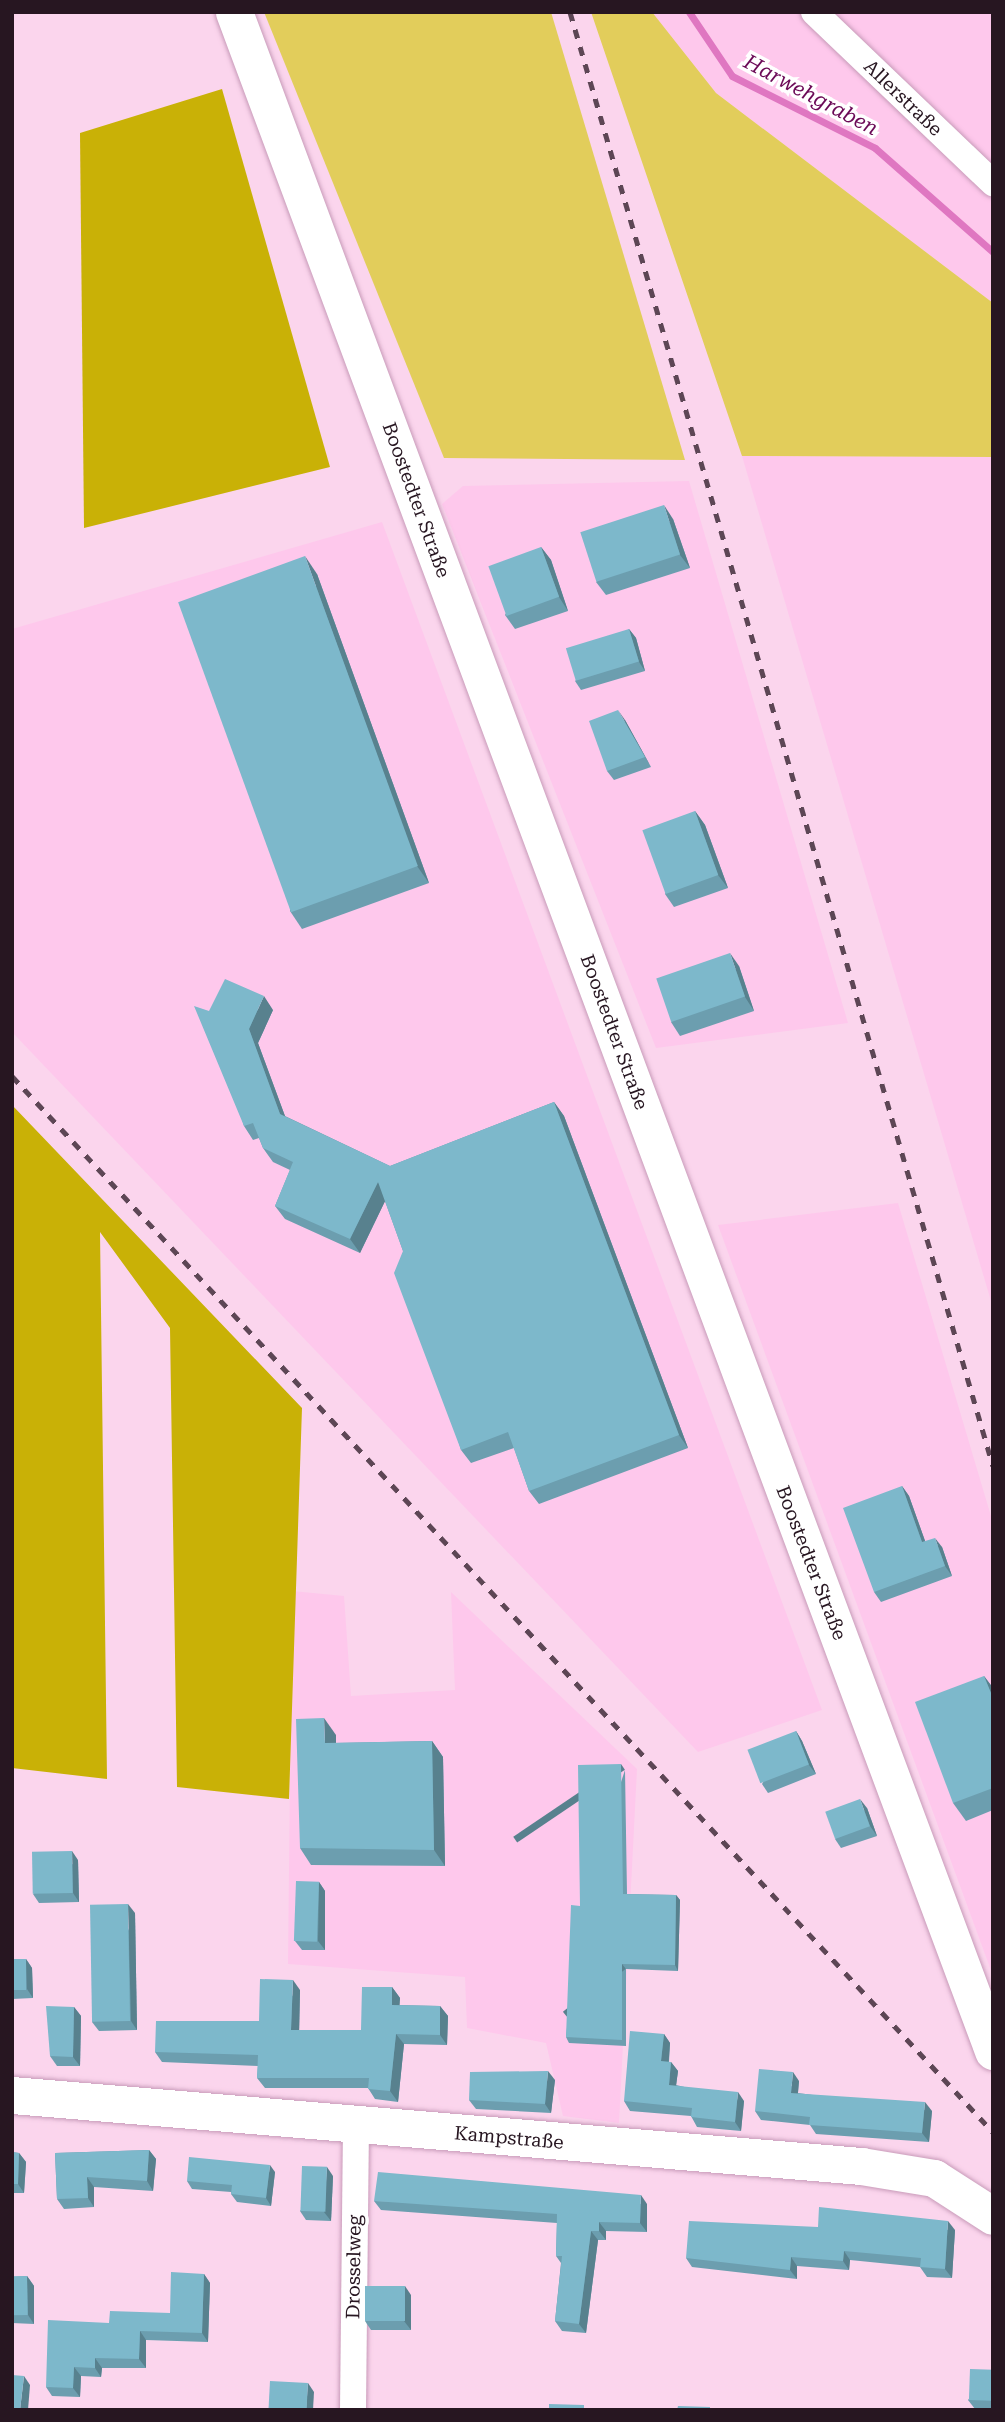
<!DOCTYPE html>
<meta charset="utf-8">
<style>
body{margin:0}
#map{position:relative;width:1005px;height:2422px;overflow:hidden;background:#fbd5ed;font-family:"Roboto Serif",serif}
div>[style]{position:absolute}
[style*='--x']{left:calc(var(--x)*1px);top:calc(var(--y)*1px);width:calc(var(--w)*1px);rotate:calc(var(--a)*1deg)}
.built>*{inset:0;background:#fec8ec}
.green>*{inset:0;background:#e2cd5b}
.forest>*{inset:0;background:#c9b106}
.stream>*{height:7px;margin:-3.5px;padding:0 3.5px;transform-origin:3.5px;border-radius:3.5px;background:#df77c1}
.roads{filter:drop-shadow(0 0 2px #c89bb9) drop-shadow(0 0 2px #c89bb9)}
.street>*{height:26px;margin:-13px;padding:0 13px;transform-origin:13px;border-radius:13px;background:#fff}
.secondary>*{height:37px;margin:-18.5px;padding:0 18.5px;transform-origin:18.5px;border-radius:18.5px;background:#fff}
.rail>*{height:5px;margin-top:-2.5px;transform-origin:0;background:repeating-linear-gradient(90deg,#5d4655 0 9px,transparent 0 18px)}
.wall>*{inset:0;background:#6c9eaf}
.shaded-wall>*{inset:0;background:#58818e;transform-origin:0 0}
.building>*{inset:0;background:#7db8cb;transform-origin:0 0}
span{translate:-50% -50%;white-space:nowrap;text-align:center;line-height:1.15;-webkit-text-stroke:7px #fff;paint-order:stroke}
.street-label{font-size:19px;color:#271621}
.water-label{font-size:21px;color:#6b0a57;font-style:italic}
.frame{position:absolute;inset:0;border:14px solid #271621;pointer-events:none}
</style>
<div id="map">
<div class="built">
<div style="clip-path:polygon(652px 12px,993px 12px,993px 303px,716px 93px)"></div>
<div style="clip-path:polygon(742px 456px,993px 457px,993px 1308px)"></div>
<div style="clip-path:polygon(689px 481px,848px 1023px,656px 1048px,442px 504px,463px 486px)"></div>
<div style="clip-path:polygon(382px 522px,822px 1710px,698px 1752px,12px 1032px,12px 629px)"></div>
<div style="clip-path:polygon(898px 1203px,993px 1523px,993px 1976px,718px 1225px)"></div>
<div style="clip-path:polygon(292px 1591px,344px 1596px,351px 1696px,455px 1690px,451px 1592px,637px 1769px,619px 2123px,563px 2116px,546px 2043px,467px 2028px,465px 1977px,288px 1964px)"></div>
</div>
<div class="green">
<div style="clip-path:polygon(264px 12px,551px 12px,685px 460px,444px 458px)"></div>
<div style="clip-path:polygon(591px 12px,652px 12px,716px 93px,993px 303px,993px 457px,742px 456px)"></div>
</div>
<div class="forest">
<div style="clip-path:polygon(222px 89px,330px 467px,84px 528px,80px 133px)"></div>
<div style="clip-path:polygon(12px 1105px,302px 1408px,289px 1799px,177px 1787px,170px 1328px,100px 1232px,107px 1779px,12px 1768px)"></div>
</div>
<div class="stream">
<div style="--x:689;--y:12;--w:77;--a:56.1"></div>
<div style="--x:732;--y:76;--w:160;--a:26.7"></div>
<div style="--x:875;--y:148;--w:157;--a:41.4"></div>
</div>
<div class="roads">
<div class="street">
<div style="--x:814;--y:12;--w:248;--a:43.7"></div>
<div style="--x:353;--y:2410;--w:286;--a:-89.4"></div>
</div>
<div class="secondary">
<div style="--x:234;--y:12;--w:2176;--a:69.58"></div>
<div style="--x:12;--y:2095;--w:852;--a:4.78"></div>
<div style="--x:861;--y:2166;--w:74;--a:9.3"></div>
<div style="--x:934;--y:2178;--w:70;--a:32.8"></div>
</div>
</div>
<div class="rail">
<div style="--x:570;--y:12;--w:1514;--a:73.78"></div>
<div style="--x:12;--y:1076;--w:1441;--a:47.11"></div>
</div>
<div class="wall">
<div style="clip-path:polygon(673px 519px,690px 568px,606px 595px,596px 582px)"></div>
<div style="clip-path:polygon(541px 547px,551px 560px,568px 611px,515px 629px,505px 615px)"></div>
<div style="clip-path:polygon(317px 574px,429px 883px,302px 929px,290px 911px)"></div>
<div style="clip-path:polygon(629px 629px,636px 638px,645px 671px,581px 690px,575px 681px)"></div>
<div style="clip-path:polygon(625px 720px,651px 767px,614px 780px,607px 771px)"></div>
<div style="clip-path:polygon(695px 811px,705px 825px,728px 888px,674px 907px,665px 894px)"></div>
<div style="clip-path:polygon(739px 966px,754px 1011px,680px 1036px,671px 1022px)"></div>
<div style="clip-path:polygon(273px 1010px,258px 1043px,285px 1116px,390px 1166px,554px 1102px,564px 1116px,688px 1448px,539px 1504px,529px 1491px,514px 1448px,471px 1463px,461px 1450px,403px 1251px,385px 1201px,360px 1253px,285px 1219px,275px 1206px,290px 1170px,273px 1162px,263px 1148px,259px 1138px,253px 1140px,244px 1126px,209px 1011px)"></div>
<div style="clip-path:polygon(902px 1486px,909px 1496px,925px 1541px,942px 1547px,952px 1576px,881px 1602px,874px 1592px)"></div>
<div style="clip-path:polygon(984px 1676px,993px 1688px,993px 1810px,966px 1821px,953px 1803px)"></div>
<div style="clip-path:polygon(796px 1731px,802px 1741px,816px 1774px,768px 1793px,762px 1784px)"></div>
<div style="clip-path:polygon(336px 1735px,336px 1743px,432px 1741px,443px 1757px,445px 1866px,311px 1865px,300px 1848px)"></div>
<div style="clip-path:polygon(625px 1770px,627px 1894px,676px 1895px,680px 1900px,678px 1971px,626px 1969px,626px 2046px,569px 2043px,566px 2037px,580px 1906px)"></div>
<div style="clip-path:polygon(867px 1808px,877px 1836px,841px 1848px,835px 1839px)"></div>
<div style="clip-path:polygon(78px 1860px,79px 1902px,39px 1903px,33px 1894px)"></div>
<div style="clip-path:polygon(319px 1882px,325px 1891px,325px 1950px,302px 1950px,295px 1941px)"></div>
<div style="clip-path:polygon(135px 1913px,137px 2030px,99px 2031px,92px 2022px)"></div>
<div style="clip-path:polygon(12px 1959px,26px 1959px,32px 1968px,33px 1998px,12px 1999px)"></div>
<div style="clip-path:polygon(392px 1987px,400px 1998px,399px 2005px,440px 2006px,448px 2016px,447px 2045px,404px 2044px,398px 2102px,375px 2099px,368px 2088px,265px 2088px,257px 2078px,258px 2066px,162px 2062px,155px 2052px,259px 2021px,300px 1990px,299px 2030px,361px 2030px)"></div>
<div style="clip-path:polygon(74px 2007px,81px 2016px,80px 2066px,57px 2066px,50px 2056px)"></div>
<div style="clip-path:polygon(664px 2034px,670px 2043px,669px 2062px,671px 2062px,678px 2071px,676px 2085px,744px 2101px,741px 2131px,697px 2127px,691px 2116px,630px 2111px,624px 2101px)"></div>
<div style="clip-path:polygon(555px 2080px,551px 2113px,476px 2109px,469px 2100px)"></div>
<div style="clip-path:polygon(799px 2081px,798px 2093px,932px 2111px,929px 2142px,816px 2134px,810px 2125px,761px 2120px,755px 2111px)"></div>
<div style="clip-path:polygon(149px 2150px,156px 2159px,153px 2191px,94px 2187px,94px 2207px,64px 2209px,57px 2199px,55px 2153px)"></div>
<div style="clip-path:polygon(12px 2152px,19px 2153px,26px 2162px,24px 2193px,12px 2193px)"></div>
<div style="clip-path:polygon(275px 2172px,271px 2206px,237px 2202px,231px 2194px,231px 2192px,192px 2189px,187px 2181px)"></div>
<div style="clip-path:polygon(333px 2176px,331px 2221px,306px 2220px,300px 2211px)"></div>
<div style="clip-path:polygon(374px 2201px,647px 2204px,647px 2232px,606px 2231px,606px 2240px,598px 2240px,586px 2333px,562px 2331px,555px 2321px,561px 2263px,556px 2256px,557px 2223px,381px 2210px)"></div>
<div style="clip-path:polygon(818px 2227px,955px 2230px,952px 2278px,927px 2277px,920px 2267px,850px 2260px,849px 2270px,797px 2266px,797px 2279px,692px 2267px,686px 2258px)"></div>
<div style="clip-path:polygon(204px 2274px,210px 2283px,208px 2342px,146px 2340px,146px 2368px,102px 2368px,101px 2377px,81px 2376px,80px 2397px,52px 2396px,46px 2387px,109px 2323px,170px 2313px)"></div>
<div style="clip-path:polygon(27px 2276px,34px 2286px,34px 2324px,12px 2323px,12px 2277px)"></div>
<div style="clip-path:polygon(411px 2295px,411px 2330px,371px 2330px,365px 2321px)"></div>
<div style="clip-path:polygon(993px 2370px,993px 2409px,975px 2409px,968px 2400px)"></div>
</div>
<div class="shaded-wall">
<div style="clip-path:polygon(664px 505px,673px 519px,690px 568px,680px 555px)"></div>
<div style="clip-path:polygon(541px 547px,551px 560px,568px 611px,559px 597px)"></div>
<div style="clip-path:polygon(305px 556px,317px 574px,429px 883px,417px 866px)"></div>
<div style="clip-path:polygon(629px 629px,636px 638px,645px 671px,639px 662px)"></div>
<div style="clip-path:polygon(618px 710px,625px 720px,651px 767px,645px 757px)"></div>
<div style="clip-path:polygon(695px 811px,705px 825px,728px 888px,718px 875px)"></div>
<div style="clip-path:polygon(730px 953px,739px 966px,754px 1011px,745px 997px)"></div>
<div style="clip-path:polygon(264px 996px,273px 1010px,258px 1043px,289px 1127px,280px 1114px,249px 1029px)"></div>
<div style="clip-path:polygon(554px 1102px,564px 1116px,688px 1448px,679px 1435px)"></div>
<div style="clip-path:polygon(378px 1182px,388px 1195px,360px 1253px,350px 1239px)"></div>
<div style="clip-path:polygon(902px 1486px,909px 1496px,929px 1552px,922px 1542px)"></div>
<div style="clip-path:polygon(935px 1538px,942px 1547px,952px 1576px,945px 1566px)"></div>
<div style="clip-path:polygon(984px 1676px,993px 1688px,993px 1698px)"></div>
<div style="clip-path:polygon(324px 1718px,336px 1735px,336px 1760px,325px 1743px)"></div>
<div style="clip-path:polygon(796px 1731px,802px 1741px,816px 1774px,809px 1765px)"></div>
<div style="clip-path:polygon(432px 1741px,443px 1757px,445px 1866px,434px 1850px)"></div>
<div style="left:621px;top:1764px;width:7px;height:130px;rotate:56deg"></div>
<div style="clip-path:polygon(860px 1799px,867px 1808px,877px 1836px,870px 1826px)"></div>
<div style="clip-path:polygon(72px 1851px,78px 1860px,79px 1902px,73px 1893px)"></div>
<div style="clip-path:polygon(319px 1882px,325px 1891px,325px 1950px,318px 1941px)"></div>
<div style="clip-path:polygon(676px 1895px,680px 1900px,678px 1971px,675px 1965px)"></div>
<div style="clip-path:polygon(128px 1904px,135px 1913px,137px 2030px,131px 2021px)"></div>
<div style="clip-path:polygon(26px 1959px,32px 1968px,33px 1998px,27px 1989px)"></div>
<div style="left:622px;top:1964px;width:6px;height:76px;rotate:51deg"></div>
<div style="clip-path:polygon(293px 1980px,300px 1990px,299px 2040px,291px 2030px)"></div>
<div style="clip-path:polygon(392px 1987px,400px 1998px,399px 2016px,392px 2005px)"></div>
<div style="clip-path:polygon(440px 2006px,448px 2016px,447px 2045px,440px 2035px)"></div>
<div style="clip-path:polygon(74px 2007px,81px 2016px,80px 2066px,73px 2057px)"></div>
<div style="clip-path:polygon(396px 2034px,404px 2044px,398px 2102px,390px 2091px)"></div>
<div style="clip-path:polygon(664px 2034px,670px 2043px,668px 2070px,661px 2061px)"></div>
<div style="clip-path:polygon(671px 2062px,678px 2071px,675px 2094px,669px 2085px)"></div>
<div style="clip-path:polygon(548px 2071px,555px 2080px,551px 2113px,545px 2104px)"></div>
<div style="clip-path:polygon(793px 2072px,799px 2081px,797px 2102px,791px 2093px)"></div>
<div style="clip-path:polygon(738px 2092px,744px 2101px,741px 2131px,735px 2122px)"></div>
<div style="clip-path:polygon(925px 2102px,932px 2111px,929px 2142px,922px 2133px)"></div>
<div style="clip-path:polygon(149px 2150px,156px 2159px,153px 2191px,147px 2181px)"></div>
<div style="clip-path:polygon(19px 2153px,26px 2162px,24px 2193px,18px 2184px)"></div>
<div style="clip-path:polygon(270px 2165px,275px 2172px,271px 2206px,266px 2198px)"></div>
<div style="clip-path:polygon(327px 2167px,333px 2176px,331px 2221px,324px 2212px)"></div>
<div style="clip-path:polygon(87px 2177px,94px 2187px,94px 2207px,88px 2198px)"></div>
<div style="clip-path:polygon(641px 2195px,647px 2204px,647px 2232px,640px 2223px)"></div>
<div style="clip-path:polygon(948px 2221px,955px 2230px,952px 2278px,945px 2269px)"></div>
<div style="clip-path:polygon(599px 2222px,606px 2231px,606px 2240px,599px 2231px)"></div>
<div style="clip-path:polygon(591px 2231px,598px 2240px,586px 2333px,579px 2324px)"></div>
<div style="clip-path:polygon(844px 2251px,850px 2260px,849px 2270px,843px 2261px)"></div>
<div style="clip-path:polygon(791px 2257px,797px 2266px,797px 2279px,790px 2270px)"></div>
<div style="clip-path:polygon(204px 2274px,210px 2283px,208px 2342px,202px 2333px)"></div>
<div style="clip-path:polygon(27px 2276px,34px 2286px,34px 2324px,28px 2315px)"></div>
<div style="clip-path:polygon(405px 2286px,411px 2295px,411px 2330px,404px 2321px)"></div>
<div style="clip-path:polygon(140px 2331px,146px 2340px,146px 2368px,139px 2359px)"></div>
<div style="clip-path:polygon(95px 2358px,102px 2368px,101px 2377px,95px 2368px)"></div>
<div style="clip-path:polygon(74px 2367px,81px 2376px,80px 2397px,73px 2388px)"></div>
<div style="clip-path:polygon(24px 2376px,30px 2385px,28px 2410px,20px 2410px)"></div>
<div style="clip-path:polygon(308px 2383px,314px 2392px,313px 2410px,306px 2410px)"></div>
</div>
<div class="building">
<div style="left:664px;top:505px;width:52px;height:88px;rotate:72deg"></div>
<div style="left:541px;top:547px;width:53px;height:56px;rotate:70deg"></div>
<div style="left:305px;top:556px;width:330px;height:135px;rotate:70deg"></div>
<div style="left:629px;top:629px;width:34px;height:66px;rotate:73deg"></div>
<div style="clip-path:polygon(618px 710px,645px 757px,607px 771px,589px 721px)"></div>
<div style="left:695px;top:811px;width:68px;height:56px;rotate:70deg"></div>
<div style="left:730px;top:953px;width:46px;height:78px;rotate:71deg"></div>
<div style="clip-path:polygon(225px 979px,264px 996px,249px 1029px,280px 1114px,390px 1166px,554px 1102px,679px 1435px,529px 1491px,508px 1432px,461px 1450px,394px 1273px,403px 1251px,378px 1182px,350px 1239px,275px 1206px,293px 1162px,263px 1148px,253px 1123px,244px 1126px,194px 1006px,209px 1011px)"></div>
<div style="clip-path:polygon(902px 1486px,922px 1542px,935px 1538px,945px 1566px,874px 1592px,843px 1508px)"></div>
<div style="clip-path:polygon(984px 1676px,993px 1698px,993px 1788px,953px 1803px,915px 1702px)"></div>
<div style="clip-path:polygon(324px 1718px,325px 1743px,432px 1741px,434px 1850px,300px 1848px,296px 1719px)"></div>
<div style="left:796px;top:1731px;width:36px;height:52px;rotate:69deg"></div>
<div style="clip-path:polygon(621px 1764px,623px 1894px,676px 1895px,675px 1965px,622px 1964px,622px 2040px,566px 2037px,571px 1905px,580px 1906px,578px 1765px)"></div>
<div style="left:860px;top:1799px;width:29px;height:37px;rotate:70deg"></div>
<div style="left:72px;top:1851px;width:42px;height:40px;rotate:89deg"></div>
<div style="left:296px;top:1881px;width:23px;height:60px;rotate:2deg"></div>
<div style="left:128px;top:1904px;width:117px;height:38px;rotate:89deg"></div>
<div style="left:12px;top:1959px;width:14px;height:31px"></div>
<div style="clip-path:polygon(260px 1979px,293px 1980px,291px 2030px,361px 2030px,362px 1987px,392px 1987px,392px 2005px,440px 2006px,440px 2035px,396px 2034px,390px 2091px,368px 2089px,369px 2078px,257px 2078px,258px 2055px,155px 2052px,156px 2021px,259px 2021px)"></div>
<div style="clip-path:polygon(46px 2006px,74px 2007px,73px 2057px,50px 2056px)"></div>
<div style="clip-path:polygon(630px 2031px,664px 2034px,661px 2061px,671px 2062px,669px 2085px,738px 2092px,735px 2122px,691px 2117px,692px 2108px,624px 2101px)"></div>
<div style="clip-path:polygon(759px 2069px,793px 2072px,791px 2093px,925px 2102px,922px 2133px,809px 2125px,810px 2117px,755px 2111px)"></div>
<div style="clip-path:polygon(548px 2071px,545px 2104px,469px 2100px,470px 2072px)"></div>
<div style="clip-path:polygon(149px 2150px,147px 2181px,87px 2177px,88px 2198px,57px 2199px,55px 2153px)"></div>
<div style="clip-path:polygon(12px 2152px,19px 2153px,18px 2184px,12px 2184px)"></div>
<div style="clip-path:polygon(189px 2157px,270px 2165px,266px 2198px,231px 2194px,232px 2185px,187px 2181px)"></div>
<div style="left:302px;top:2166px;width:25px;height:45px;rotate:2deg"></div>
<div style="clip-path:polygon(378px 2172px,641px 2195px,640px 2223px,599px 2222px,599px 2231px,591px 2231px,579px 2324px,555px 2321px,562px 2256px,556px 2256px,557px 2214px,374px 2201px)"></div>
<div style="clip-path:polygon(819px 2207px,948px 2221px,945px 2269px,920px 2267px,921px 2258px,844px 2251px,843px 2261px,791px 2257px,790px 2270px,686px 2258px,689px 2221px,818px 2227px)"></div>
<div style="clip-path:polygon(171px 2272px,204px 2274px,202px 2333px,140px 2331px,139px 2359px,95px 2358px,95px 2368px,74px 2367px,73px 2388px,46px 2387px,48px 2320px,109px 2323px,110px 2311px,170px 2313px)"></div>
<div style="left:27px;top:2276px;width:39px;height:15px;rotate:89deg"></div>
<div style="left:365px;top:2286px;width:40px;height:35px"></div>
<div style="left:970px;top:2369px;width:23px;height:31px;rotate:2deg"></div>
<div style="clip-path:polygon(12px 2375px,24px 2376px,20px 2410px,12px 2410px)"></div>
<div style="left:270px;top:2381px;width:38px;height:29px;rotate:3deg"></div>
<div style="clip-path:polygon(549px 2404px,584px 2405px,584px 2410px,549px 2410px)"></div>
<div style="clip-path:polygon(678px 2406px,710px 2407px,710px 2410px,677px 2410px)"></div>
</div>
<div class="street-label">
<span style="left:903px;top:98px;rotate:44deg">Allerstraße</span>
<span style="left:416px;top:500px;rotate:70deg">Boostedter Straße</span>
<span style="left:614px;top:1032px;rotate:70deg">Boostedter Straße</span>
<span style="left:811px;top:1563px;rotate:69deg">Boostedter Straße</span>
<span style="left:509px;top:2138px;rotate:5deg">Kampstraße</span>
<span style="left:354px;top:2267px;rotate:-89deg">Drosselweg</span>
</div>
<div class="water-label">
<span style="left:811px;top:95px;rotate:28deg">Harwehgraben</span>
</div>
<div class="frame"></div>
</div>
